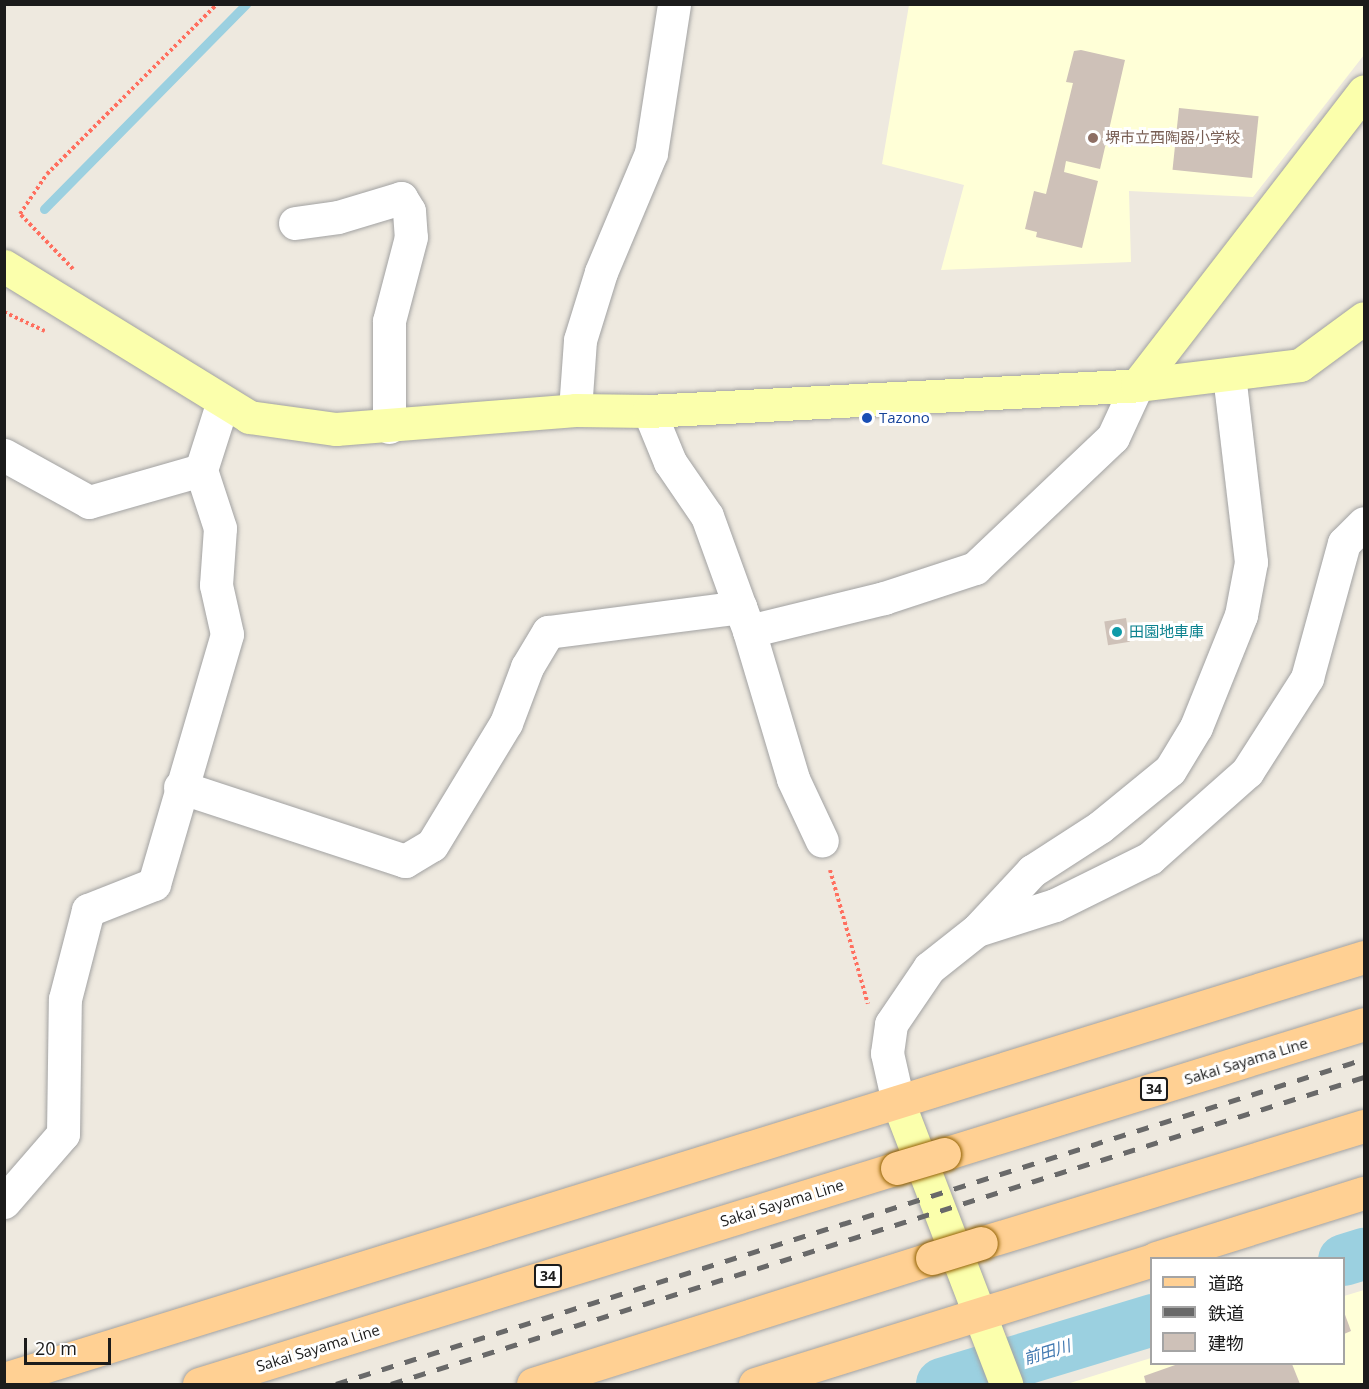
<!DOCTYPE html>
<meta charset="utf-8">
<style>
body{margin:0}
#map{position:relative;width:1369px;height:1389px;overflow:hidden;background:#eee9df;font-family:"Open Sans","Noto Sans JP",sans-serif}
div>[style]{position:absolute}
[style*='--x']{left:calc(var(--x)*1px);top:calc(var(--y)*1px);width:calc(var(--w)*1px);rotate:calc(var(--a)*1deg)}
.education>*{inset:0;background:#ffffd7}
.stream>*{height:9px;margin:-4.5px;padding:0 4.5px;transform-origin:4.5px;border-radius:4.5px;background:#9bd0e0}
.river>*{height:52px;margin:-26px;padding:0 26px;transform-origin:26px;border-radius:26px;background:#9bd0e0}
.building>*{inset:0;background:#cec1b8;transform-origin:0 0}
.path>*{height:4px;margin-top:-2px;transform-origin:0;background:repeating-linear-gradient(90deg,#ff6f5f 0 3px,transparent 0 6px)}
.roads{filter:drop-shadow(0 0 2px #a2a2a2) drop-shadow(0 0 2px #a2a2a2)}
.street>*{height:33px;margin:-16.5px;padding:0 16.5px;transform-origin:16.5px;border-radius:16.5px;background:#fff}
.secondary>*{height:33px;margin:-16.5px;padding:0 16.5px;transform-origin:16.5px;border-radius:16.5px;background:#fbffac}
.primary>*{height:33px;margin:-16.5px;padding:0 16.5px;transform-origin:16.5px;border-radius:16.5px;background:#ffd093}
.rail>*{height:4.5px;margin-top:-2.25px;transform-origin:0;background:repeating-linear-gradient(90deg,#696969 0 12px,transparent 0 24px)}
.bridges{filter:drop-shadow(0 0 2px #926100) drop-shadow(0 0 2px #926100)}
.primary-bridge>*{height:33px;margin:-16.5px;padding:0 16.5px;transform-origin:16.5px;border-radius:16.5px;background:#ffd093}
.dots>*{width:16px;height:16px;translate:-50% -50%;box-sizing:border-box;border:3px solid #fff;border-radius:50%}
span{translate:-50% -50%;white-space:nowrap;text-align:center;line-height:1.15;-webkit-text-stroke:6px #fff;paint-order:stroke}
.shield-label span{padding:2px 4px;background:#fff;border:2px solid;border-radius:4px;-webkit-text-stroke-width:0}
.shield-label{font-size:14px;color:#1b1b1b;font-weight:700}
.education-label{font-size:15px;color:#785e54}
.left{translate:0 -50%;text-align:left}
.transit-label{font-size:15px;color:#164399}
.culture-label{font-size:15px;color:#0d838f}
.street-label{font-size:15px;color:#1b1b1b}
.water-label{font-size:16px;color:#4179b1;font-style:italic}
.frame{position:absolute;inset:0;border:6px solid #1b1b1b;pointer-events:none}
.legend{position:absolute;left:1150px;top:1257px;width:195px;height:108px;box-sizing:border-box;background:#fff;border:2px solid #a4a4a4;margin:0;padding:8px 10px;list-style:none;font-size:18px;color:#1b1b1b}
.legend li{display:flex;align-items:center;gap:12px;height:30px}
.legend b{width:30px;border:2px solid #a4a4a4}
.scale{position:absolute;left:24px;top:1338px;width:87px;height:27px;box-sizing:border-box;border:3px solid #1b1b1b;border-top:0;padding-left:8px;font-size:18px;line-height:21px;white-space:nowrap;color:#1b1b1b;-webkit-text-stroke:4px #fff;paint-order:stroke}
</style>
<div id="map">
<div class="education">
<div style="clip-path:polygon(909px 5px,1364px 5px,1364px 55px,1253px 197px,1129px 191px,1131px 262px,941px 270px,964px 185px,882px 164px)"></div>
<div style="clip-path:polygon(1364px 1290px,1364px 1384px,1067px 1384px,1151px 1358px,1152px 1364px,1344px 1364px,1344px 1296px)"></div>
</div>
<div class="stream">
<div style="--x:44;--y:209;--w:288;--a:-45.4"></div>
</div>
<div class="river">
<div style="--x:1344;--y:1260;--w:21;--a:-17"></div>
<div style="--x:942;--y:1384;--w:220;--a:-16.9"></div>
</div>
<div class="building">
<div style="clip-path:polygon(1081px 50px,1125px 60px,1100px 169px,1066px 161px,1064px 172px,1098px 181px,1082px 248px,1036px 237px,1037px 232px,1025px 229px,1034px 191px,1046px 194px,1073px 83px,1066px 82px,1074px 51px)"></div>
<div style="left:1179px;top:108px;width:80px;height:62px;rotate:6deg"></div>
<div style="left:1126px;top:618px;width:24px;height:22px;rotate:81deg"></div>
<div style="clip-path:polygon(1344px 1312px,1351px 1331px,1344px 1334px)"></div>
<div style="clip-path:polygon(1178px 1364px,1292px 1364px,1300px 1384px,1146px 1384px,1144px 1376px)"></div>
</div>
<div class="path">
<div style="--x:73;--y:269;--w:76;--a:-133.9"></div>
<div style="--x:20;--y:214;--w:48;--a:-56"></div>
<div style="--x:47;--y:174;--w:240;--a:-45"></div>
<div style="--x:4;--y:312;--w:45;--a:24.9"></div>
<div style="--x:830;--y:870;--w:139;--a:74.2"></div>
</div>
<div class="roads">
<div class="street">
<div style="--x:295;--y:223;--w:43;--a:-7.9"></div>
<div style="--x:338;--y:217;--w:66;--a:-16.8"></div>
<div style="--x:401;--y:198;--w:15;--a:58"></div>
<div style="--x:409;--y:211;--w:26;--a:86"></div>
<div style="--x:411;--y:237;--w:87;--a:104.7"></div>
<div style="--x:389;--y:321;--w:106;--a:90"></div>
<div style="--x:575;--y:410;--w:70;--a:-85.9"></div>
<div style="--x:580;--y:340;--w:71;--a:-72.8"></div>
<div style="--x:601;--y:272;--w:129;--a:-67.2"></div>
<div style="--x:651;--y:153;--w:151;--a:-81.2"></div>
<div style="--x:649;--y:411;--w:55;--a:67.6"></div>
<div style="--x:670;--y:462;--w:65;--a:55.6"></div>
<div style="--x:707;--y:516;--w:97;--a:70.1"></div>
<div style="--x:4;--y:455;--w:97;--a:28.9"></div>
<div style="--x:89;--y:502;--w:116;--a:-15.9"></div>
<div style="--x:749;--y:631;--w:154;--a:73.4"></div>
<div style="--x:793;--y:779;--w:68;--a:64.9"></div>
<div style="--x:180;--y:787;--w:237;--a:18.2"></div>
<div style="--x:405;--y:861;--w:31;--a:-31"></div>
<div style="--x:432;--y:845;--w:143;--a:-58.8"></div>
<div style="--x:506;--y:723;--w:60;--a:-69.4"></div>
<div style="--x:527;--y:667;--w:41;--a:-59"></div>
<div style="--x:548;--y:632;--w:194;--a:-7.4"></div>
<div style="--x:740;--y:607;--w:26;--a:69"></div>
<div style="--x:749;--y:631;--w:139;--a:-13.7"></div>
<div style="--x:884;--y:598;--w:96;--a:-18.2"></div>
<div style="--x:975;--y:568;--w:190;--a:-43.5"></div>
<div style="--x:1113;--y:437;--w:57;--a:-65.2"></div>
<div style="--x:979;--y:928;--w:78;--a:-47.1"></div>
<div style="--x:1032;--y:871;--w:81;--a:-32.9"></div>
<div style="--x:1100;--y:827;--w:90;--a:-39.2"></div>
<div style="--x:1170;--y:770;--w:50;--a:-58.8"></div>
<div style="--x:1196;--y:727;--w:121;--a:-68.1"></div>
<div style="--x:1241;--y:615;--w:54;--a:-79.3"></div>
<div style="--x:1251;--y:562;--w:189;--a:-96.7"></div>
<div style="--x:898;--y:1102;--w:50;--a:-102.7"></div>
<div style="--x:887;--y:1053;--w:29;--a:-82"></div>
<div style="--x:891;--y:1024;--w:68;--a:-55.8"></div>
<div style="--x:929;--y:968;--w:61;--a:-38.4"></div>
<div style="--x:977;--y:930;--w:82;--a:-17.8"></div>
<div style="--x:1055;--y:905;--w:106;--a:-26.3"></div>
<div style="--x:1150;--y:858;--w:130;--a:-41.6"></div>
<div style="--x:1247;--y:772;--w:112;--a:-57.4"></div>
<div style="--x:1307;--y:678;--w:140;--a:-74.7"></div>
<div style="--x:1344;--y:543;--w:28;--a:-45"></div>
<div style="--x:4;--y:1202;--w:90;--a:-49.1"></div>
<div style="--x:63;--y:1134;--w:135;--a:-89.2"></div>
<div style="--x:65;--y:999;--w:92;--a:-75.5"></div>
<div style="--x:88;--y:910;--w:71;--a:-21.5"></div>
<div style="--x:154;--y:884;--w:260;--a:-73.7"></div>
<div style="--x:227;--y:634;--w:50;--a:-102.7"></div>
<div style="--x:216;--y:585;--w:57;--a:-86"></div>
<div style="--x:220;--y:528;--w:61;--a:-108.1"></div>
<div style="--x:201;--y:470;--w:69;--a:-72.3"></div>
</div>
<div class="secondary">
<div style="--x:4;--y:266;--w:288;--a:31.6"></div>
<div style="--x:249;--y:417;--w:88;--a:7.9"></div>
<div style="--x:336;--y:429;--w:240;--a:-4.5"></div>
<div style="--x:575;--y:410;--w:74;--a:0.8"></div>
<div style="--x:649;--y:411;--w:489;--a:-3"></div>
<div style="--x:1137;--y:385;--w:164;--a:-7"></div>
<div style="--x:1300;--y:365;--w:79;--a:-36.3"></div>
<div style="--x:1137;--y:385;--w:371;--a:-52.3"></div>
<div style="--x:898;--y:1102;--w:302;--a:69"></div>
</div>
<div class="primary">
<div style="--x:944;--y:1154;--w:440;--a:-17.2"></div>
<div style="--x:981;--y:1243;--w:400;--a:-17"></div>
<div style="--x:1156;--y:1258;--w:218;--a:-17.4"></div>
<div style="--x:4;--y:1379;--w:1424;--a:-17.24"></div>
<div style="--x:199;--y:1384;--w:731;--a:-17.19"></div>
<div style="--x:533;--y:1384;--w:418;--a:-17.5"></div>
<div style="--x:755;--y:1384;--w:416;--a:-17.3"></div>
</div>
</div>
<div class="rail">
<div style="--x:336;--y:1384;--w:1078;--a:-17.54"></div>
<div style="--x:391;--y:1384;--w:1020;--a:-17.51"></div>
</div>
<div class="bridges">
<div class="primary-bridge">
<div style="--x:897;--y:1168;--w:49;--a:-16.6"></div>
<div style="--x:932;--y:1258;--w:51;--a:-17"></div>
</div>
</div>
<div class="dots">
<div style="left:1093px;top:138px;background:#8d6e63"></div>
<div style="left:867px;top:418px;background:#1a4fb4"></div>
<div style="left:1117px;top:632px;background:#0f9aa8"></div>
</div>
<div class="shield-label">
<span style="left:1154px;top:1089px">34</span>
<span style="left:548px;top:1276px">34</span>
</div>
<div class="education-label">
<span class="left" style="left:1105px;top:138px">堺市立西陶器小学校</span>
</div>
<div class="transit-label">
<span class="left" style="left:879px;top:418px">Tazono</span>
</div>
<div class="culture-label">
<span class="left" style="left:1129px;top:632px">田園地車庫</span>
</div>
<div class="street-label">
<span style="left:1246px;top:1061px;rotate:-17deg">Sakai Sayama Line</span>
<span style="left:782px;top:1203px;rotate:-17deg">Sakai Sayama Line</span>
<span style="left:318px;top:1348px;rotate:-17deg">Sakai Sayama Line</span>
</div>
<div class="water-label">
<span style="left:1047px;top:1352px;rotate:-17deg">前田川</span>
</div>
<div class="frame"></div>
<ul class="legend">
<li><b style="height:8px;background:#ffd093"></b>道路</li>
<li><b style="height:8px;background:#696969"></b>鉄道</li>
<li><b style="height:16px;background:#cec1b8"></b>建物</li>
</ul>
<div class="scale">20 m</div>
</div>
